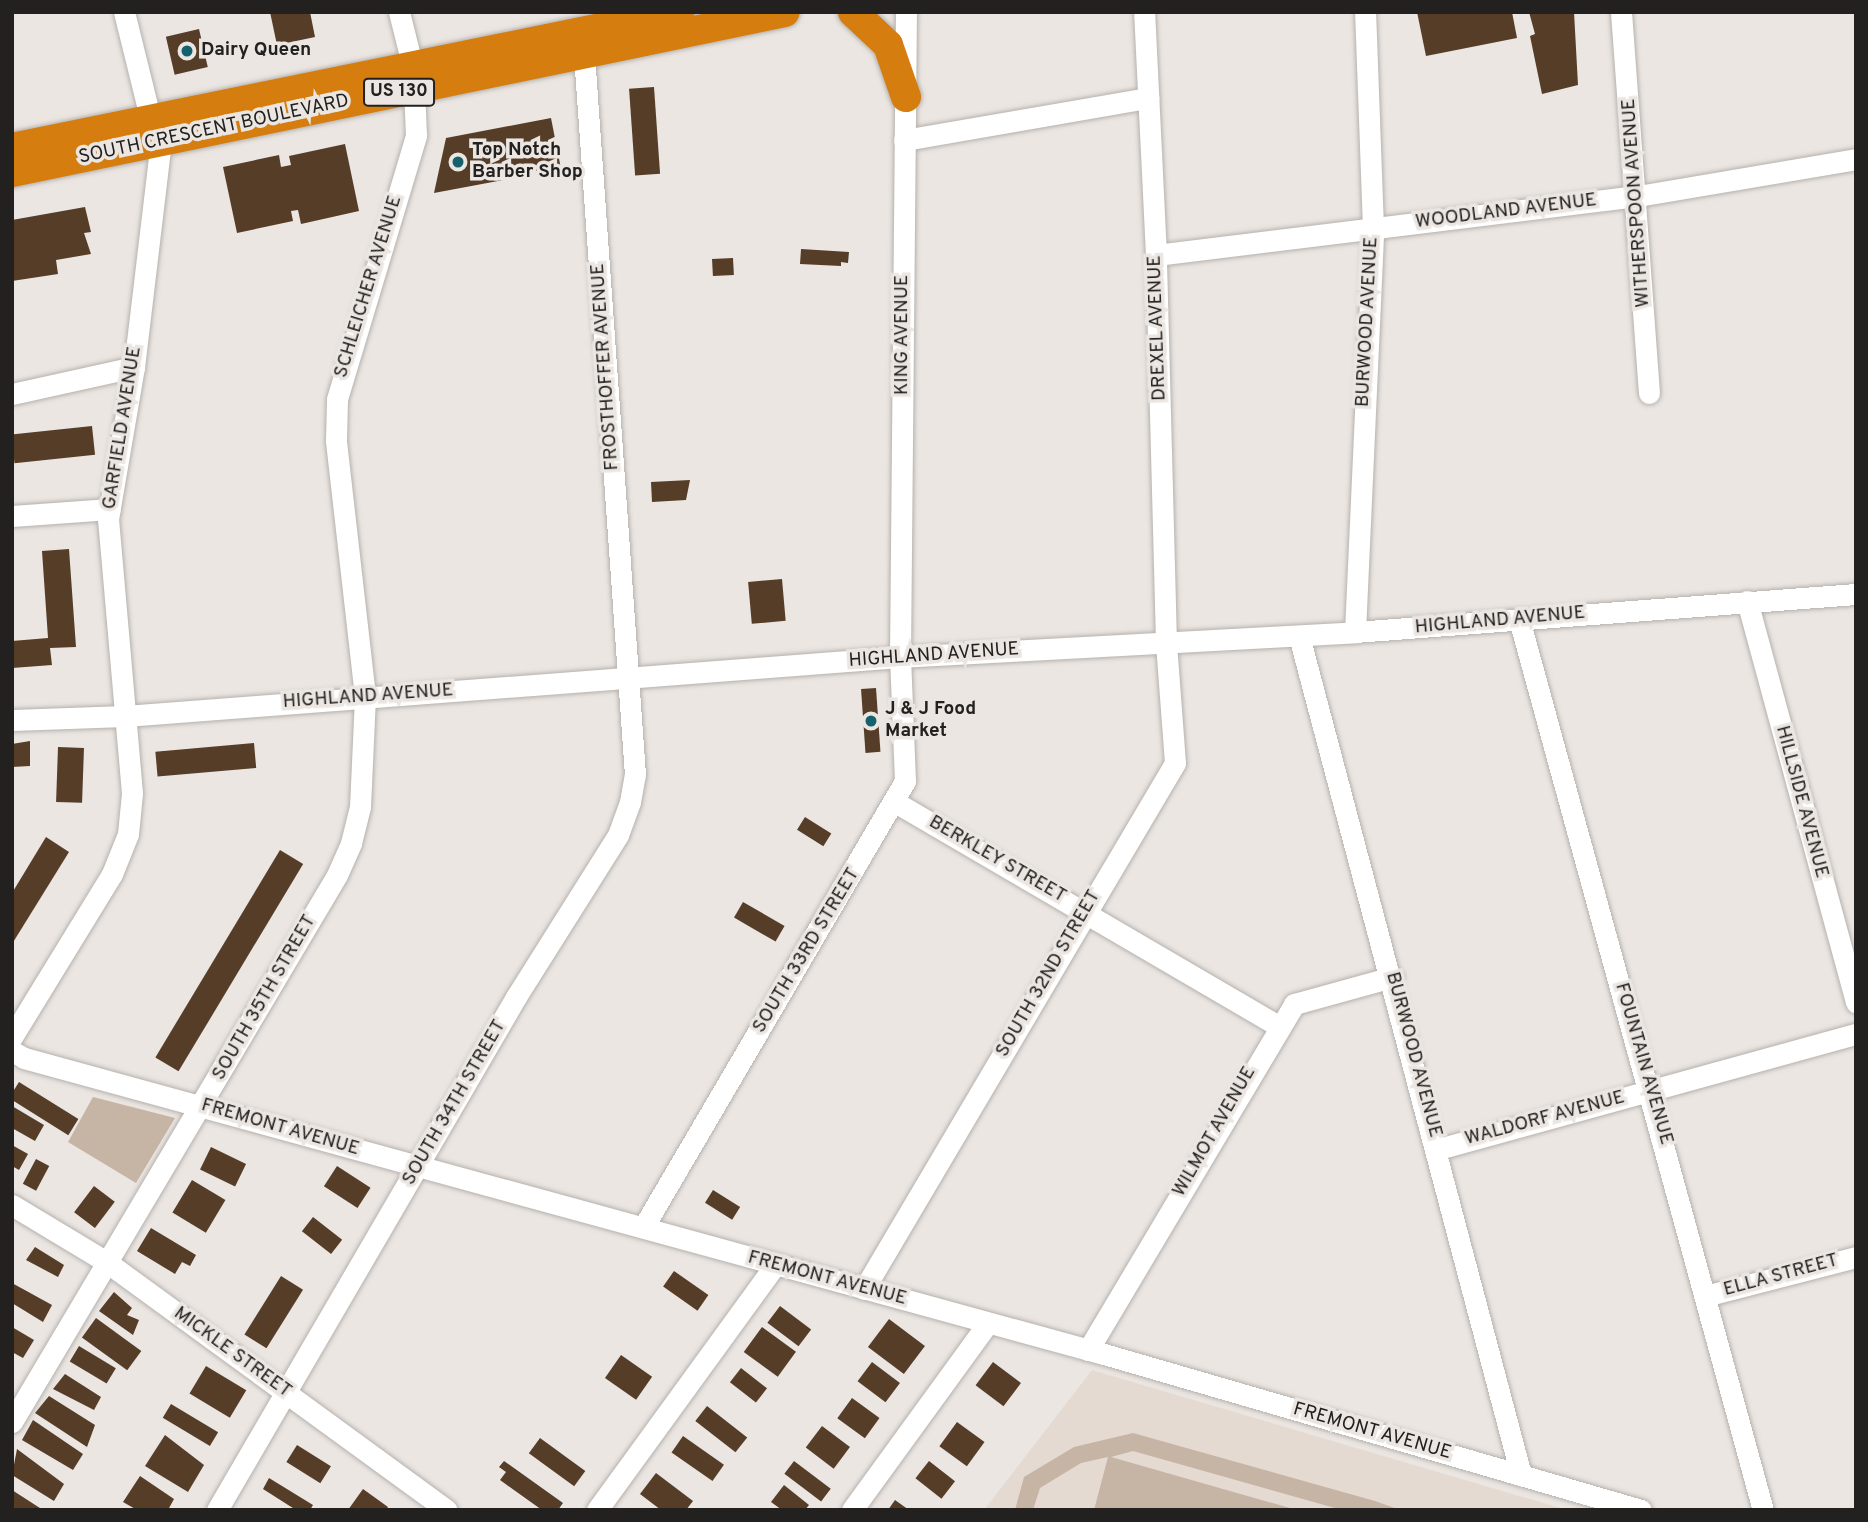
<!DOCTYPE html>
<style>
body{margin:0}
#map{position:relative;width:1868px;height:1522px;overflow:hidden;background:#ebe6e2;font-family:Overpass,sans-serif}
div>[style]{position:absolute}
[style*='--x']{left:calc(var(--x)*1px);top:calc(var(--y)*1px);width:calc(var(--w)*1px);rotate:calc(var(--a)*1deg)}
.built>*{inset:0;background:#e5dad1}
.green>*{inset:0;background:#c6b4a5}
.building>*{inset:0;background:#553d28;transform-origin:0 0}
.roads{filter:drop-shadow(0 0 2px #b6b1ad) drop-shadow(0 0 2px #b6b1ad)}
.minor>*{height:21px;margin:-10.5px;padding:0 10.5px;transform-origin:10.5px;border-radius:10.5px;background:#fff}
.highway>*{height:30px;margin:-15px;padding:0 15px;transform-origin:15px;border-radius:15px;background:#d57d0e}
.dots>*{width:19px;height:19px;translate:-50% -50%;box-sizing:border-box;border:4px solid #ebe6e2;border-radius:50%}
span{translate:-50% -50%;white-space:nowrap;text-align:center;line-height:1.15;-webkit-text-stroke:7px #ebe6e2;paint-order:stroke}
.shield-label span{padding:2px 5px;background:#ebe6e2;border:2px solid;border-radius:5px;-webkit-text-stroke-width:0}
.shield-label{font-size:18px;color:#23211f;font-weight:700}
.poi-label{font-size:19px;color:#23211f;font-weight:700}
.left{translate:0 -50%;text-align:left}
.street-label{font-size:19px;color:#23211f}
.frame{position:absolute;inset:0;border:14px solid #23211f;pointer-events:none}
</style>
<div id="map">
<div class="built">
<div style="clip-path:polygon(1092px 1370px,1567px 1510px,984px 1510px)"></div>
</div>
<div class="green">
<div style="clip-path:polygon(93px 1097px,175px 1118px,136px 1183px,68px 1142px)"></div>
<div style="clip-path:polygon(1133px 1433px,1375px 1501px,1400px 1510px,1342px 1510px,1133px 1451px,1111px 1457px,1297px 1510px,1094px 1510px,1108px 1457px,1081px 1463px,1040px 1488px,1033px 1510px,1015px 1510px,1024px 1477px,1074px 1447px)"></div>
</div>
<div class="building">
<div style="clip-path:polygon(270px 12px,310px 12px,315px 37px,277px 45px)"></div>
<div style="clip-path:polygon(1417px 12px,1512px 12px,1517px 38px,1426px 56px)"></div>
<div style="clip-path:polygon(1529px 12px,1574px 12px,1578px 85px,1542px 94px,1530px 36px,1535px 34px)"></div>
<div style="left:199px;top:29px;width:39px;height:34px;rotate:77deg"></div>
<div style="left:654px;top:87px;width:87px;height:25px;rotate:86deg"></div>
<div style="clip-path:polygon(551px 118px,561px 169px,434px 193px,446px 138px)"></div>
<div style="clip-path:polygon(345px 144px,359px 211px,301px 224px,298px 210px,291px 211px,293px 221px,237px 233px,223px 167px,279px 155px,281px 167px,291px 165px,289px 156px)"></div>
<div style="clip-path:polygon(85px 207px,91px 232px,84px 233px,91px 254px,56px 260px,58px 274px,12px 281px,12px 220px)"></div>
<div style="clip-path:polygon(801px 249px,849px 252px,848px 263px,841px 262px,841px 266px,800px 264px)"></div>
<div style="left:733px;top:258px;width:17px;height:21px;rotate:87deg"></div>
<div style="left:92px;top:426px;width:29px;height:81px;rotate:84deg"></div>
<div style="clip-path:polygon(690px 480px,686px 500px,652px 502px,651px 482px)"></div>
<div style="clip-path:polygon(69px 549px,76px 647px,50px 648px,52px 665px,12px 668px,12px 641px,48px 638px,42px 551px)"></div>
<div style="left:782px;top:579px;width:42px;height:34px;rotate:85deg"></div>
<div style="left:876px;top:688px;width:64px;height:15px;rotate:86deg"></div>
<div style="clip-path:polygon(30px 741px,30px 766px,12px 767px,12px 744px)"></div>
<div style="left:254px;top:743px;width:25px;height:99px;rotate:85deg"></div>
<div style="left:58px;top:747px;width:26px;height:55px;rotate:2deg"></div>
<div style="left:805px;top:817px;width:31px;height:15px;rotate:32deg"></div>
<div style="clip-path:polygon(46px 837px,69px 852px,12px 944px,12px 893px)"></div>
<div style="left:280px;top:850px;width:27px;height:242px;rotate:31deg"></div>
<div style="left:743px;top:902px;width:48px;height:18px;rotate:30deg"></div>
<div style="left:19px;top:1082px;width:70px;height:19px;rotate:32deg"></div>
<div style="clip-path:polygon(12px 1106px,44px 1125px,35px 1141px,12px 1128px)"></div>
<div style="clip-path:polygon(12px 1145px,28px 1154px,19px 1170px,12px 1166px)"></div>
<div style="left:211px;top:1147px;width:39px;height:25px;rotate:26deg"></div>
<div style="left:36px;top:1159px;width:15px;height:28px;rotate:28deg"></div>
<div style="left:337px;top:1166px;width:40px;height:24px;rotate:33deg"></div>
<div style="left:192px;top:1180px;width:39px;height:38px;rotate:31deg"></div>
<div style="left:94px;top:1186px;width:26px;height:33px;rotate:37deg"></div>
<div style="left:713px;top:1190px;width:32px;height:15px;rotate:32deg"></div>
<div style="left:313px;top:1217px;width:37px;height:18px;rotate:38deg"></div>
<div style="clip-path:polygon(151px 1228px,196px 1255px,190px 1266px,182px 1262px,175px 1274px,137px 1251px)"></div>
<div style="clip-path:polygon(35px 1247px,64px 1265px,58px 1277px,26px 1260px)"></div>
<div style="left:674px;top:1271px;width:42px;height:19px;rotate:35deg"></div>
<div style="left:281px;top:1276px;width:26px;height:69px;rotate:32deg"></div>
<div style="clip-path:polygon(12px 1283px,52px 1305px,43px 1322px,12px 1303px)"></div>
<div style="clip-path:polygon(114px 1292px,132px 1308px,127px 1315px,139px 1320px,133px 1335px,99px 1311px)"></div>
<div style="left:780px;top:1306px;width:39px;height:21px;rotate:37deg"></div>
<div style="left:96px;top:1318px;width:56px;height:24px;rotate:36deg"></div>
<div style="left:889px;top:1319px;width:45px;height:35px;rotate:37deg"></div>
<div style="clip-path:polygon(12px 1327px,34px 1340px,23px 1358px,12px 1352px)"></div>
<div style="left:762px;top:1327px;width:42px;height:31px;rotate:36deg"></div>
<div style="left:79px;top:1346px;width:43px;height:18px;rotate:31deg"></div>
<div style="left:621px;top:1355px;width:38px;height:28px;rotate:35deg"></div>
<div style="left:872px;top:1362px;width:35px;height:24px;rotate:37deg"></div>
<div style="left:993px;top:1362px;width:35px;height:29px;rotate:37deg"></div>
<div style="left:206px;top:1366px;width:47px;height:32px;rotate:31deg"></div>
<div style="left:741px;top:1368px;width:33px;height:18px;rotate:38deg"></div>
<div style="clip-path:polygon(65px 1374px,101px 1397px,94px 1410px,53px 1389px)"></div>
<div style="clip-path:polygon(49px 1396px,95px 1425px,87px 1447px,35px 1413px)"></div>
<div style="left:852px;top:1398px;width:34px;height:25px;rotate:36deg"></div>
<div style="left:171px;top:1404px;width:55px;height:16px;rotate:31deg"></div>
<div style="left:707px;top:1406px;width:51px;height:19px;rotate:38deg"></div>
<div style="clip-path:polygon(33px 1420px,83px 1454px,73px 1470px,22px 1440px)"></div>
<div style="left:957px;top:1422px;width:34px;height:30px;rotate:36deg"></div>
<div style="left:822px;top:1426px;width:35px;height:27px;rotate:37deg"></div>
<div style="clip-path:polygon(165px 1435px,204px 1465px,188px 1492px,145px 1466px)"></div>
<div style="left:683px;top:1436px;width:50px;height:20px;rotate:35deg"></div>
<div style="left:540px;top:1438px;width:56px;height:19px;rotate:36deg"></div>
<div style="left:297px;top:1445px;width:40px;height:20px;rotate:32deg"></div>
<div style="clip-path:polygon(17px 1449px,64px 1484px,54px 1501px,12px 1475px)"></div>
<div style="clip-path:polygon(504px 1461px,563px 1503px,558px 1510px,542px 1510px,500px 1480px,506px 1472px,499px 1467px)"></div>
<div style="left:794px;top:1461px;width:46px;height:16px;rotate:37deg"></div>
<div style="left:929px;top:1461px;width:33px;height:22px;rotate:38deg"></div>
<div style="clip-path:polygon(656px 1473px,693px 1501px,686px 1510px,661px 1510px,640px 1494px)"></div>
<div style="clip-path:polygon(140px 1476px,174px 1499px,168px 1510px,137px 1510px,123px 1502px)"></div>
<div style="clip-path:polygon(269px 1478px,313px 1505px,310px 1510px,296px 1510px,263px 1489px)"></div>
<div style="clip-path:polygon(784px 1485px,809px 1505px,805px 1510px,782px 1510px,771px 1502px)"></div>
<div style="clip-path:polygon(363px 1489px,388px 1507px,386px 1510px,348px 1510px)"></div>
<div style="clip-path:polygon(12px 1490px,43px 1510px,12px 1510px)"></div>
<div style="clip-path:polygon(895px 1500px,909px 1510px,888px 1510px)"></div>
</div>
<div class="roads">
<div class="minor">
<div style="--x:124;--y:12;--w:112;--a:76.1"></div>
<div style="--x:399;--y:12;--w:58;--a:76"></div>
<div style="--x:1621;--y:12;--w:382;--a:85.8"></div>
<div style="--x:904;--y:140;--w:248;--a:-9.8"></div>
<div style="--x:1156;--y:255;--w:486;--a:-7"></div>
<div style="--x:1638;--y:196;--w:221;--a:-9.6"></div>
<div style="--x:12;--y:394;--w:125;--a:-12.5"></div>
<div style="--x:12;--y:516;--w:98;--a:-4.1"></div>
<div style="--x:1747;--y:601;--w:416;--a:74.8"></div>
<div style="--x:1519;--y:619;--w:924;--a:74.69"></div>
<div style="--x:1355;--y:632;--w:404;--a:-87.4"></div>
<div style="--x:1373;--y:228;--w:216;--a:-92.1"></div>
<div style="--x:1299;--y:636;--w:868;--a:75.18"></div>
<div style="--x:12;--y:720;--w:113;--a:-2"></div>
<div style="--x:125;--y:716;--w:777;--a:-4.35"></div>
<div style="--x:900;--y:657;--w:456;--a:-3.1"></div>
<div style="--x:1355;--y:632;--w:502;--a:-4.34"></div>
<div style="--x:895;--y:802;--w:444;--a:30.3"></div>
<div style="--x:12;--y:1037;--w:191;--a:-58.5"></div>
<div style="--x:112;--y:874;--w:43;--a:-68.2"></div>
<div style="--x:128;--y:834;--w:41;--a:-84.4"></div>
<div style="--x:132;--y:793;--w:275;--a:-95"></div>
<div style="--x:108;--y:519;--w:154;--a:-80.3"></div>
<div style="--x:134;--y:367;--w:228;--a:-83.2"></div>
<div style="--x:12;--y:1051;--w:14;--a:30"></div>
<div style="--x:24;--y:1058;--w:1120;--a:15.33"></div>
<div style="--x:1104;--y:1354;--w:559;--a:16.2"></div>
<div style="--x:1438;--y:1149;--w:434;--a:-15.4"></div>
<div style="--x:12;--y:1205;--w:112;--a:31.1"></div>
<div style="--x:108;--y:1263;--w:419;--a:36.1"></div>
<div style="--x:644;--y:1226;--w:516;--a:-59.61"></div>
<div style="--x:905;--y:781;--w:124;--a:-92.3"></div>
<div style="--x:900;--y:657;--w:645;--a:-89.47"></div>
<div style="--x:864;--y:1289;--w:611;--a:-59.41"></div>
<div style="--x:1175;--y:763;--w:120;--a:-94.3"></div>
<div style="--x:1166;--y:643;--w:388;--a:-91.5"></div>
<div style="--x:1156;--y:255;--w:243;--a:-92.8"></div>
<div style="--x:1705;--y:1296;--w:156;--a:-14.5"></div>
<div style="--x:1088;--y:1350;--w:403;--a:-59.2"></div>
<div style="--x:1294;--y:1004;--w:102;--a:-15.4"></div>
<div style="--x:12;--y:1422;--w:636;--a:-59.28"></div>
<div style="--x:337;--y:875;--w:35;--a:-66"></div>
<div style="--x:351;--y:843;--w:37;--a:-76"></div>
<div style="--x:360;--y:807;--w:111;--a:-87.4"></div>
<div style="--x:365;--y:696;--w:258;--a:-96.5"></div>
<div style="--x:336;--y:440;--w:41;--a:-88.6"></div>
<div style="--x:337;--y:399;--w:276;--a:-73.3"></div>
<div style="--x:416;--y:135;--w:46;--a:-92.5"></div>
<div style="--x:217;--y:1510;--w:594;--a:-59.76"></div>
<div style="--x:516;--y:997;--w:191;--a:-57.8"></div>
<div style="--x:618;--y:835;--w:35;--a:-70"></div>
<div style="--x:630;--y:802;--w:27;--a:-80"></div>
<div style="--x:635;--y:775;--w:723;--a:-94.05"></div>
<div style="--x:597;--y:1510;--w:303;--a:-54"></div>
<div style="--x:852;--y:1510;--w:231;--a:-54"></div>
</div>
<div class="highway">
<div style="--x:853;--y:12;--w:48;--a:43.3"></div>
<div style="--x:888;--y:45;--w:55;--a:70.9"></div>
<div style="--x:12;--y:148;--w:681;--a:-11.52"></div>
<div style="--x:12;--y:172;--w:789;--a:-11.69"></div>
</div>
</div>
<div class="dots">
<div style="left:187px;top:51px;background:#16616e"></div>
<div style="left:458px;top:162px;background:#16616e"></div>
<div style="left:871px;top:721px;background:#16616e"></div>
</div>
<div class="shield-label">
<span style="left:399px;top:92px">US 130</span>
</div>
<div class="poi-label">
<span class="left" style="left:201px;top:51px">Dairy Queen</span>
<span class="left" style="left:472px;top:162px">Top Notch<br>Barber Shop</span>
<span class="left" style="left:885px;top:721px">J &amp; J Food<br>Market</span>
</div>
<div class="street-label">
<span style="left:214px;top:130px;rotate:-12deg">SOUTH CRESCENT BOULEVARD</span>
<span style="left:1637px;top:203px;rotate:-94deg">WITHERSPOON AVENUE</span>
<span style="left:1506px;top:212px;rotate:-7deg">WOODLAND AVENUE</span>
<span style="left:369px;top:287px;rotate:-73deg">SCHLEICHER AVENUE</span>
<span style="left:1368px;top:322px;rotate:-87deg">BURWOOD AVENUE</span>
<span style="left:1158px;top:328px;rotate:-92deg">DREXEL AVENUE</span>
<span style="left:903px;top:335px;rotate:-90deg">KING AVENUE</span>
<span style="left:606px;top:367px;rotate:-94deg">FROSTHOFFER AVENUE</span>
<span style="left:123px;top:428px;rotate:-81deg">GARFIELD AVENUE</span>
<span style="left:1500px;top:621px;rotate:-5deg">HIGHLAND AVENUE</span>
<span style="left:934px;top:656px;rotate:-4deg">HIGHLAND AVENUE</span>
<span style="left:368px;top:697px;rotate:-4deg">HIGHLAND AVENUE</span>
<span style="left:1801px;top:802px;rotate:75deg">HILLSIDE AVENUE</span>
<span style="left:997px;top:860px;rotate:30deg">BERKLEY STREET</span>
<span style="left:807px;top:951px;rotate:-59deg">SOUTH 33RD STREET</span>
<span style="left:1049px;top:974px;rotate:-60deg">SOUTH 32ND STREET</span>
<span style="left:265px;top:998px;rotate:-60deg">SOUTH 35TH STREET</span>
<span style="left:1413px;top:1055px;rotate:75deg">BURWOOD AVENUE</span>
<span style="left:1643px;top:1064px;rotate:74deg">FOUNTAIN AVENUE</span>
<span style="left:455px;top:1103px;rotate:-60deg">SOUTH 34TH STREET</span>
<span style="left:1545px;top:1119px;rotate:-15deg">WALDORF AVENUE</span>
<span style="left:280px;top:1128px;rotate:16deg">FREMONT AVENUE</span>
<span style="left:1215px;top:1132px;rotate:-60deg">WILMOT AVENUE</span>
<span style="left:1781px;top:1276px;rotate:-15deg">ELLA STREET</span>
<span style="left:827px;top:1279px;rotate:15deg">FREMONT AVENUE</span>
<span style="left:232px;top:1353px;rotate:36deg">MICKLE STREET</span>
<span style="left:1372px;top:1432px;rotate:16deg">FREMONT AVENUE</span>
</div>
<div class="frame"></div>
</div>
